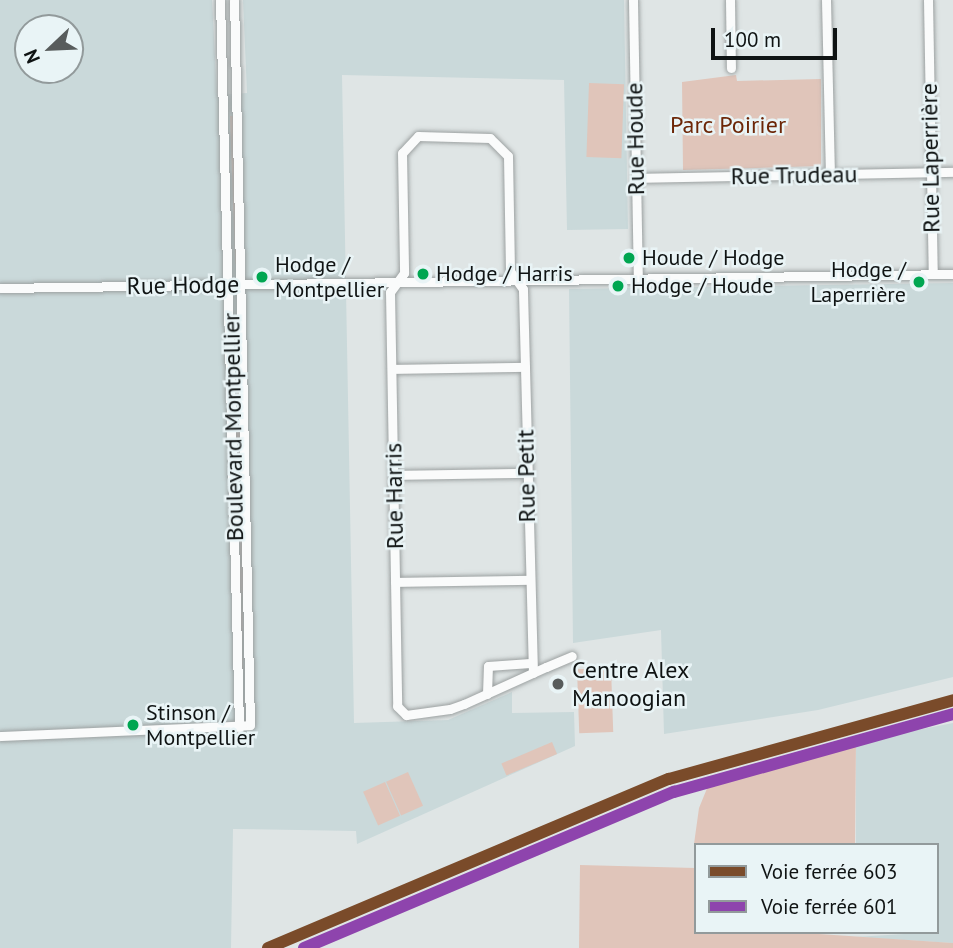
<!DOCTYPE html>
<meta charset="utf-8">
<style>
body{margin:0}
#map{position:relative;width:953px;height:948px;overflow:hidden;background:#dfe5e5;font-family:"PT Sans",sans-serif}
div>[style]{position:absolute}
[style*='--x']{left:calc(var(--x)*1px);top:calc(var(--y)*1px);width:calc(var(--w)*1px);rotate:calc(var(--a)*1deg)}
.built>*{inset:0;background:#cad9da}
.green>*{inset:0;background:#e0c5ba;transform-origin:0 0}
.roads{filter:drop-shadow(0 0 2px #9ca1a1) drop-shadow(0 0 2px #9ca1a1)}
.street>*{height:9px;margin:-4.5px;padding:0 4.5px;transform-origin:4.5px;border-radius:4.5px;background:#fafbfb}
.rail-1>*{height:12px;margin:-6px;padding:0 6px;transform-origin:6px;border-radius:6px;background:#7a4b2a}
.rail-2>*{height:12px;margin:-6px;padding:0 6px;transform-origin:6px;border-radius:6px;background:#8e44ad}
.dots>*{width:19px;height:19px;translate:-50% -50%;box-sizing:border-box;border:4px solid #e9f4f6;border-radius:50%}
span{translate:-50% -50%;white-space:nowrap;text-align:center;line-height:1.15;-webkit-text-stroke:5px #e9f4f6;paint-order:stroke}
.bus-label{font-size:22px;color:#0f1313}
.left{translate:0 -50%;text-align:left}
.right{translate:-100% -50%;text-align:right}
.park-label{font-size:24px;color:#6c2607}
.street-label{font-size:24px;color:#0f1313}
.poi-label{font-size:24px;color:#0f1313}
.legend{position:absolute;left:694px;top:843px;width:245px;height:91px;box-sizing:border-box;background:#e9f4f6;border:2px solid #929a9b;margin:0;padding:9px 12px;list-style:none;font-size:21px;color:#0f1313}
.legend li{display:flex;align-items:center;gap:14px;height:35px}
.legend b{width:35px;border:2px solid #929a9b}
.north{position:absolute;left:14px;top:14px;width:70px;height:70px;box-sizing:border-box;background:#e9f4f6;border:2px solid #929a9b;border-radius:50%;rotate:247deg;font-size:19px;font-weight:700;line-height:28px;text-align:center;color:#0f1313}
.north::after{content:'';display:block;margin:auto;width:24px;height:32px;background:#585c5c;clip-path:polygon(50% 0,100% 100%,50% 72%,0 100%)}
.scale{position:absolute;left:711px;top:28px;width:126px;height:32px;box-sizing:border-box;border:4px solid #0f1313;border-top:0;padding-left:9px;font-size:21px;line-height:24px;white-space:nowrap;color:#0f1313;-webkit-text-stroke:5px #e9f4f6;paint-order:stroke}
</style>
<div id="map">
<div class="built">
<div style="clip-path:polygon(evenodd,0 0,212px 0,217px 95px,247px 93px,243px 0,624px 0,628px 229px,567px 230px,564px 80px,342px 75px,354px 723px,448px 720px,512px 692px,512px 713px,574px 712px,575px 746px,357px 844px,356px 831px,233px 829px,231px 948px,0 948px,0 0,28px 28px,70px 28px,70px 70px,28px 70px,28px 28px)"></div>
<div style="clip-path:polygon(953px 283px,953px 677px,818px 710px,664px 734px,661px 630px,573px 643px,569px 289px)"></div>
<div style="clip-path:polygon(953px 723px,953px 943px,855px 937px,937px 932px,937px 845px,856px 845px,856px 742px)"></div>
</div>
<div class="green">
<div style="clip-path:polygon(736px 75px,737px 81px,821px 79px,821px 166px,683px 170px,682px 82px)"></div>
<div style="left:589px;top:83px;width:35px;height:74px;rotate:2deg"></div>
<div style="left:233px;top:116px;width:148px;height:3px;rotate:88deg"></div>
<div style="clip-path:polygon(237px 296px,242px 479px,236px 470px)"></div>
<div style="left:240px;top:503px;width:3px;height:210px"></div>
<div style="left:611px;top:668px;width:64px;height:34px;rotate:88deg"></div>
<div style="left:552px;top:742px;width:13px;height:55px;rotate:67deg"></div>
<div style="clip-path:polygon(856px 742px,855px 845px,696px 845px,696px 932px,854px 932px,819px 934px,953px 943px,953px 948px,579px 948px,580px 865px,695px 868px,694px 844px,699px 808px,708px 786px)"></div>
<div style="left:408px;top:772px;width:37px;height:24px;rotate:66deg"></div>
<div style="left:385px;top:782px;width:37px;height:24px;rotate:66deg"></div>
</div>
<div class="roads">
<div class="street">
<div style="--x:220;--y:0;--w:728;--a:88.5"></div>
<div style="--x:633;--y:0;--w:278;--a:89"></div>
<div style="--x:730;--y:0;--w:68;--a:89.2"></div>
<div style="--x:826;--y:0;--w:174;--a:88.7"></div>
<div style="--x:928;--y:0;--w:274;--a:89"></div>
<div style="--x:636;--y:178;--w:317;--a:-1.1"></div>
<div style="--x:0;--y:288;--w:953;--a:-0.84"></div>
<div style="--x:392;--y:369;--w:133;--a:-0.9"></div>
<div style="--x:394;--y:475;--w:132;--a:-0.9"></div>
<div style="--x:395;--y:582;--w:133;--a:-0.9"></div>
<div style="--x:533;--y:673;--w:384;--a:-91.5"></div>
<div style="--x:523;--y:289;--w:22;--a:-126"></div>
<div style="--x:510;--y:271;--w:115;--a:-91"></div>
<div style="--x:508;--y:156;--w:25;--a:-135"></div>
<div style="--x:490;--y:138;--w:72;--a:-178.4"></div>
<div style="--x:418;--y:136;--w:23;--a:133"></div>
<div style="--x:402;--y:153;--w:120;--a:89"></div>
<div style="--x:404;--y:273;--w:24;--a:126"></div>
<div style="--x:390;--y:292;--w:414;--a:89"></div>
<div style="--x:397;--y:706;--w:13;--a:45"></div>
<div style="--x:406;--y:715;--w:44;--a:-7.8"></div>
<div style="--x:450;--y:709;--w:15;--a:-20"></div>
<div style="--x:464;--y:704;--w:90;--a:-24.3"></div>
<div style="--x:546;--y:667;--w:28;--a:-23"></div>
<div style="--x:487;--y:694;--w:28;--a:-88"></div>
<div style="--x:488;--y:666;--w:42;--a:-4.1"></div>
<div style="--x:0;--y:736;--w:250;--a:-2.5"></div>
<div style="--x:250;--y:725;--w:725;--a:-91.26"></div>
</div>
</div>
<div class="rail-1">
<div style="--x:268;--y:948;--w:435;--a:-22.9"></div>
<div style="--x:669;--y:779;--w:295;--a:-15.5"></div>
</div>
<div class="rail-2">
<div style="--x:304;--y:948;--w:402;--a:-22.9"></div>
<div style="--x:674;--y:792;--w:290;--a:-15.6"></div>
</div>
<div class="dots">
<div style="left:629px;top:258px;background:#00a651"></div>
<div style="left:423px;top:274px;background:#00a651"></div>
<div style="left:262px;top:277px;background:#00a651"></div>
<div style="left:919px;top:282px;background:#00a651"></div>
<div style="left:618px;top:286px;background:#00a651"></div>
<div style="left:558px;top:684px;background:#585c5c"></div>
<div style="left:133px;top:725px;background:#00a651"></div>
</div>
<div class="bus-label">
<span class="left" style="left:642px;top:258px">Houde / Hodge</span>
<span class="left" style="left:275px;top:277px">Hodge /<br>Montpellier</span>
<span class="right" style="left:906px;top:282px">Hodge /<br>Laperrière</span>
<span class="left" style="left:436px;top:274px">Hodge / Harris</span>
<span class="left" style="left:631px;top:286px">Hodge / Houde</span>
<span class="left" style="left:146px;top:725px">Stinson /<br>Montpellier</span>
</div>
<div class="park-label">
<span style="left:728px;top:125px">Parc Poirier</span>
</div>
<div class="street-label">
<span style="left:635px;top:139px;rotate:-91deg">Rue Houde</span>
<span style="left:930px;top:158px;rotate:-91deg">Rue Laperrière</span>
<span style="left:794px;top:175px;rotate:-1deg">Rue Trudeau</span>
<span style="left:183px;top:285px;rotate:-1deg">Rue Hodge</span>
<span style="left:233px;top:427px;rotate:-91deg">Boulevard Montpellier</span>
<span style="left:526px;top:476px;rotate:-91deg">Rue Petit</span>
<span style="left:394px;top:496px;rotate:-91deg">Rue Harris</span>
</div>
<div class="poi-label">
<span class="left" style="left:572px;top:684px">Centre Alex<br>Manoogian</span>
</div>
<ul class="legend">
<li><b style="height:9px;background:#7a4b2a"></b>Voie ferrée 603</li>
<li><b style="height:9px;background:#8e44ad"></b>Voie ferrée 601</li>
</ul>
<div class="north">N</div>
<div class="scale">100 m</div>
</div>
